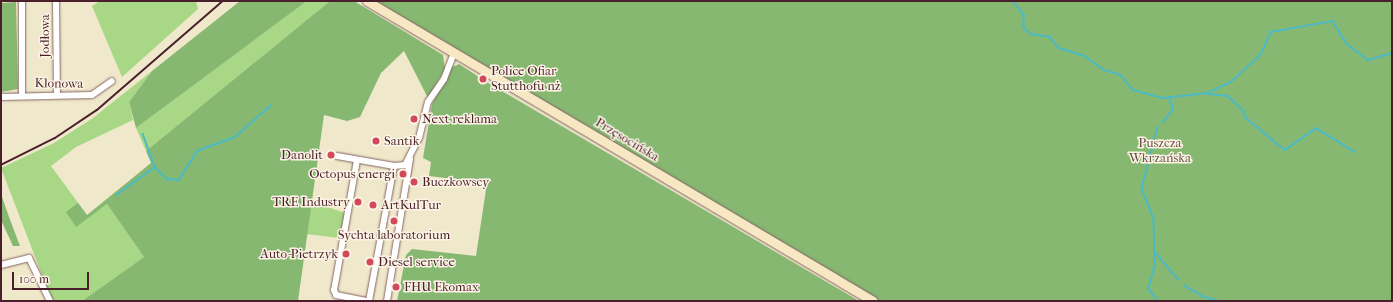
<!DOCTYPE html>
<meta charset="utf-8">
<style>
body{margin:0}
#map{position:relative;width:1393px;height:302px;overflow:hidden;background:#f0e8cb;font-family:"IM FELL French Canon",serif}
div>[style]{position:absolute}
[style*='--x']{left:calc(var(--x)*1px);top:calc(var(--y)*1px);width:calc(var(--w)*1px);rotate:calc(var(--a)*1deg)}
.green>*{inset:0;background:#a8d785}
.forest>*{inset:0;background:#86b872}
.stream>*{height:1.5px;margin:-0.75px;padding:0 0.75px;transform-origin:0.75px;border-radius:0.75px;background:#4cbac5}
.roads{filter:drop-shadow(0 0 1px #846563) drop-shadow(0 0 1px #846563)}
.street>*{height:6px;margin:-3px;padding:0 3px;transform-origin:3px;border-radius:3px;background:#fff}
.secondary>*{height:9px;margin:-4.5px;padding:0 4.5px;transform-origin:4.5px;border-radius:4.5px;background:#f7e8c3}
.rail>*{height:1.5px;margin:-0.75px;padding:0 0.75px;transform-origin:0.75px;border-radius:0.75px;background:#4a1f2b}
.dots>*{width:11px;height:11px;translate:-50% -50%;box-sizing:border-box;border:2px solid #fcf5e5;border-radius:50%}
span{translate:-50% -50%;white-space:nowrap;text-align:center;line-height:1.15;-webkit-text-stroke:3px #fcf5e5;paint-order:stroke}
.street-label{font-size:13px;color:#4a1f2b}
.poi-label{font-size:13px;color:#4a1f2b}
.left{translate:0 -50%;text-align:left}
.right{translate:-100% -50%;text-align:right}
.park-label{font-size:13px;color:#624d42}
.frame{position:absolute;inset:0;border:2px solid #4a1f2b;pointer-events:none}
.scale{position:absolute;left:12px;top:272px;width:77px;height:18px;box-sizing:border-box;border:2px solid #4a1f2b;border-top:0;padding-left:5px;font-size:12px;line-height:14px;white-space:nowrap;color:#4a1f2b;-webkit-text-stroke:3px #fcf5e5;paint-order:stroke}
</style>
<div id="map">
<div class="green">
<div style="clip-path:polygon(100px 1px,196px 1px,198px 9px,122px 77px,92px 6px)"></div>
<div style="clip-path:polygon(307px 1px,330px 1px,146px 151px,136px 128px)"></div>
<div style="clip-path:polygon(152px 71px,129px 102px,133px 120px,76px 147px,51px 166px,87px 215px,76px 226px,107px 204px,144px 257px,82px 301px,52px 301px,1px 168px,54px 143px,93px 118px)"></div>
<div style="clip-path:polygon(310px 201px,345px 213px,340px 238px,306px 234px)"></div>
</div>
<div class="forest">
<div style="clip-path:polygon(240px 1px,307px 1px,136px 128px,129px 102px,152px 71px)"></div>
<div style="clip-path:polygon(330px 1px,354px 1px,443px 55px,445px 69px,428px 98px,404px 51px,381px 73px,360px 117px,347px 121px,324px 115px,298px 301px,82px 301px,144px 257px,107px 204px,76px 227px,66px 212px,78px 203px,87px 215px,151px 163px,146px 151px)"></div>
<div style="clip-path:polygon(376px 1px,1392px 1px,1392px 301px,878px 301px)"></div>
<div style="clip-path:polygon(16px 2px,18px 89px,1px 92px,1px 3px)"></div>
<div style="clip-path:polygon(459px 64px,485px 81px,859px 301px,397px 301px,406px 255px,412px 249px,476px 256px,487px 183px,429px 176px,431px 162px,423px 158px,432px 104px,450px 68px)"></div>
<div style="clip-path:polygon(1px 194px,9px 217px,20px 246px,13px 246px,1px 220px)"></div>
</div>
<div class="stream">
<div style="--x:1013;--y:1;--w:18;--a:52"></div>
<div style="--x:1024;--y:15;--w:13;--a:90"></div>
<div style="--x:1024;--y:28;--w:9;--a:41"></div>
<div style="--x:1031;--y:34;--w:19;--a:9"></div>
<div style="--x:1050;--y:37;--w:14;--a:51"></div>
<div style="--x:1059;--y:48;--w:27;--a:17"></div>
<div style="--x:1085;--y:56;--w:24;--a:36"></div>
<div style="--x:1104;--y:70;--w:18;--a:16"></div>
<div style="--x:1121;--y:75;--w:19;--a:51"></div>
<div style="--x:1133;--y:90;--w:31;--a:15"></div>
<div style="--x:1163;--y:98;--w:45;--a:-6.3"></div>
<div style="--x:1208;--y:93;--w:25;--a:-26"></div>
<div style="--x:1231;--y:82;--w:41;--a:-43"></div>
<div style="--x:1261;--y:54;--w:24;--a:-66"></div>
<div style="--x:1271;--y:32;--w:63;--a:-10.1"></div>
<div style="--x:1333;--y:21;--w:26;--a:59"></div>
<div style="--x:1346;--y:43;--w:28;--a:38"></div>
<div style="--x:1368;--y:60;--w:25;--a:-16"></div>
<div style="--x:1209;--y:94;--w:19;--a:6"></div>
<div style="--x:1228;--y:96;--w:21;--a:43"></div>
<div style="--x:1243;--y:110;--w:9;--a:69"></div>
<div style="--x:1246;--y:118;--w:50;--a:39.4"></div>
<div style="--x:1285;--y:150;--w:38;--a:-35"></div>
<div style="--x:1316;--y:128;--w:46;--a:31.6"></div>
<div style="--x:1162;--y:123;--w:17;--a:-50"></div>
<div style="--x:1173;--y:110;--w:13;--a:-108"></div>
<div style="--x:1158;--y:127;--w:64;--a:104.5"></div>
<div style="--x:1142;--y:189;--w:32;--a:68"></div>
<div style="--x:1154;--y:219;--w:47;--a:88.8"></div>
<div style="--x:1155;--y:266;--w:24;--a:105"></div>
<div style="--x:1149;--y:289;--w:15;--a:53"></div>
<div style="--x:143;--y:134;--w:35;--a:70"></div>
<div style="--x:116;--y:195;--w:48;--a:-35.7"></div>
<div style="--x:155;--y:167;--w:17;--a:45"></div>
<div style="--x:167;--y:179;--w:12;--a:5"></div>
<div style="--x:179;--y:180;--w:34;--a:-58"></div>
<div style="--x:197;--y:151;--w:40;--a:-20.2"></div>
<div style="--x:235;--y:137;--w:47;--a:-41.5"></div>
<div style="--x:1156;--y:253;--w:35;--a:50"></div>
<div style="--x:1184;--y:285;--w:21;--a:31"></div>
<div style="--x:1202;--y:296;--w:18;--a:16"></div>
</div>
<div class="roads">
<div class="street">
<div style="--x:56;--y:1;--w:93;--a:89.4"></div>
<div style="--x:22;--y:95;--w:94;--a:-90"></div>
<div style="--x:1;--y:97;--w:91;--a:-1.3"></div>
<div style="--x:92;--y:95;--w:24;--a:-35"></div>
<div style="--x:337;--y:156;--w:58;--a:10"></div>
<div style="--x:394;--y:166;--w:11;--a:-5"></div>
<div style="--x:405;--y:165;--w:30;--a:-63"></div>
<div style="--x:419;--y:138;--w:37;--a:-76"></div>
<div style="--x:428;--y:102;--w:28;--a:-55"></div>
<div style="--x:444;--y:79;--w:28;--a:-69"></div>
<div style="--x:357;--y:160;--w:132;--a:100"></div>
<div style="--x:334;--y:290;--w:5;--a:68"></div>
<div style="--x:336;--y:295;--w:32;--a:11"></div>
<div style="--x:1;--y:265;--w:29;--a:-14"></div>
<div style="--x:29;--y:258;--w:48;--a:64"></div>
<div style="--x:369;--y:301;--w:137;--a:-79.5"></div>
<div style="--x:387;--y:301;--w:144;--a:-80.8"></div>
</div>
<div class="secondary">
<div style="--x:367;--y:1;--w:588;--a:30.66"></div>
</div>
</div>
<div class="rail">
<div style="--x:1;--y:165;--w:60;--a:-26.6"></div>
<div style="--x:55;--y:138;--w:50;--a:-33.7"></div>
<div style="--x:97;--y:110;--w:167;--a:-40.9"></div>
</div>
<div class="dots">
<div style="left:483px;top:79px;background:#d1495b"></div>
<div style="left:414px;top:119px;background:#d1495b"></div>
<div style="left:376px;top:141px;background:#d1495b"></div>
<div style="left:331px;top:155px;background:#d1495b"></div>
<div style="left:403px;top:174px;background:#d1495b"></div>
<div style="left:414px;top:182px;background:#d1495b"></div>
<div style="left:358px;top:202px;background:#d1495b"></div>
<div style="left:373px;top:205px;background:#d1495b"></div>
<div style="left:394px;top:221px;background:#d1495b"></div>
<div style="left:346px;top:254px;background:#d1495b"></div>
<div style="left:370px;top:262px;background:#d1495b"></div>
<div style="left:396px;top:287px;background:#d1495b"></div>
</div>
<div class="street-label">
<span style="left:45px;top:36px;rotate:-90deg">Jodłowa</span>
<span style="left:59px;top:84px;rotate:1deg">Klonowa</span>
<span style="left:627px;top:140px;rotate:31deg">Przęsocińska</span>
</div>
<div class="poi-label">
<span class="left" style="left:491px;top:79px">Police Ofiar<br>Stutthofu nż</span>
<span class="left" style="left:422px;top:119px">Next reklama</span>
<span class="left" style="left:384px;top:141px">Santik</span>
<span class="right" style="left:323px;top:155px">Danolit</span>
<span class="right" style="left:395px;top:174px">Octopus energi</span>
<span class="left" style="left:422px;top:182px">Buczkowscy</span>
<span class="right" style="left:350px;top:202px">TRE Industry</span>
<span class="left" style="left:381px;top:205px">ArtKulTur</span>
<span style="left:394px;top:235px">Sychta laboratorium</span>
<span class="right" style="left:338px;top:254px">Auto-Pietrzyk</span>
<span class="left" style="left:378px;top:262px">Diesel service</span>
<span class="left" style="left:404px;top:287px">FHU Ekomax</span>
</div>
<div class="park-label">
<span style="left:1160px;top:151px">Puszcza<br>Wkrzańska</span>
</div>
<div class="frame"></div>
<div class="scale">100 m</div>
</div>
